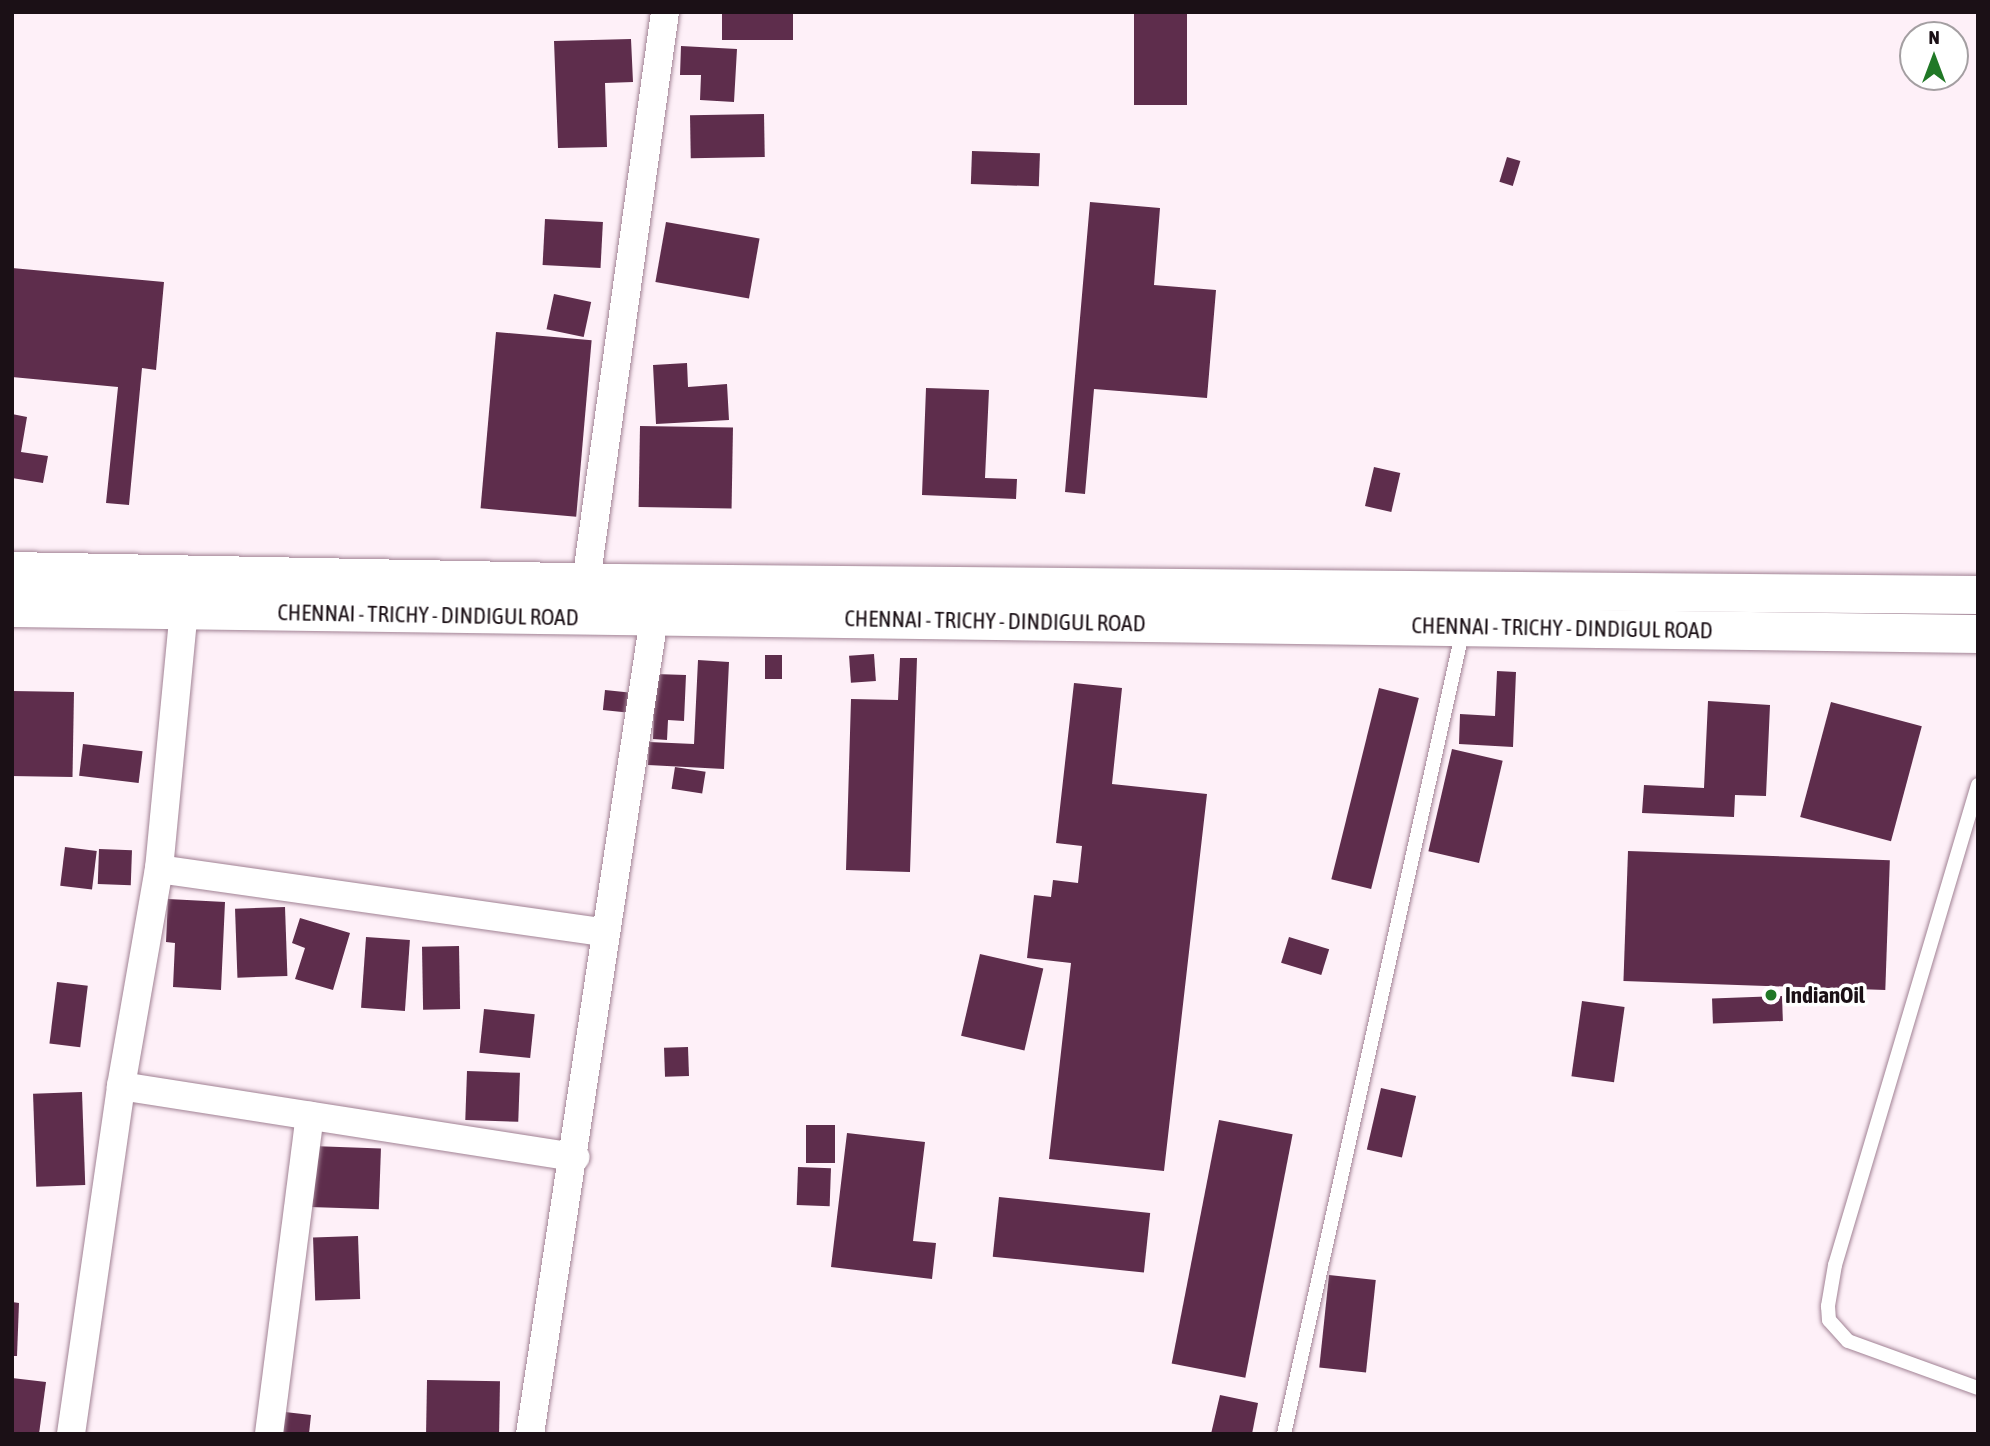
<!DOCTYPE html>
<style>
body{margin:0}
#map{position:relative;width:1990px;height:1446px;overflow:hidden;background:#fef0f8;font-family:"Asap Condensed",sans-serif}
div>[style]{position:absolute}
[style*='--x']{left:calc(var(--x)*1px);top:calc(var(--y)*1px);width:calc(var(--w)*1px);rotate:calc(var(--a)*1deg)}
.building>*{inset:0;background:#5e2d4c;transform-origin:0 0}
.roads{filter:drop-shadow(0 0 2px #a18294) drop-shadow(0 0 2px #a18294)}
.lane>*{height:14px;margin:-7px;padding:0 7px;transform-origin:7px;border-radius:7px;background:#fff}
.street>*{height:28px;margin:-14px;padding:0 14px;transform-origin:14px;border-radius:14px;background:#fff}
.highway>*{height:38px;margin:-19px;padding:0 19px;transform-origin:19px;border-radius:19px;background:#fff}
.dots>*{width:19px;height:19px;translate:-50% -50%;box-sizing:border-box;border:4px solid #fff;border-radius:50%}
span{translate:-50% -50%;white-space:nowrap;text-align:center;line-height:1.15;-webkit-text-stroke:7px #fff;paint-order:stroke}
.street-label{font-size:23px;color:#1b1016}
.poi-label{font-size:23px;color:#1b1016;font-weight:700}
.left{translate:0 -50%;text-align:left}
.frame{position:absolute;inset:0;border:14px solid #1b1016;pointer-events:none}
.north{position:absolute;left:1899px;top:21px;width:70px;height:70px;box-sizing:border-box;background:#fff;border:2px solid #a49fa2;border-radius:50%;rotate:0deg;font-size:19px;font-weight:700;line-height:28px;text-align:center;color:#1b1016}
.north::after{content:'';display:block;margin:auto;width:24px;height:32px;background:#207826;clip-path:polygon(50% 0,100% 100%,50% 72%,0 100%)}
</style>
<div id="map">
<div class="building">
<div style="left:722px;top:12px;width:71px;height:28px"></div>
<div style="left:1134px;top:12px;width:53px;height:93px"></div>
<div style="clip-path:polygon(631px 39px,633px 82px,605px 83px,607px 147px,558px 148px,554px 41px)"></div>
<div style="clip-path:polygon(681px 46px,737px 49px,734px 102px,700px 100px,701px 75px,680px 75px)"></div>
<div style="left:764px;top:114px;width:43px;height:74px;rotate:89deg"></div>
<div style="left:972px;top:151px;width:68px;height:33px;rotate:2deg"></div>
<div style="left:1507px;top:157px;width:14px;height:26px;rotate:17deg"></div>
<div style="clip-path:polygon(1090px 202px,1160px 208px,1154px 285px,1216px 290px,1207px 398px,1094px 389px,1085px 494px,1065px 492px)"></div>
<div style="left:545px;top:219px;width:58px;height:46px;rotate:3deg"></div>
<div style="left:666px;top:222px;width:95px;height:61px;rotate:10deg"></div>
<div style="clip-path:polygon(12px 268px,164px 282px,156px 370px,142px 368px,129px 505px,106px 503px,118px 387px,12px 377px)"></div>
<div style="left:554px;top:294px;width:38px;height:36px;rotate:12deg"></div>
<div style="left:496px;top:332px;width:96px;height:177px;rotate:5deg"></div>
<div style="clip-path:polygon(687px 363px,688px 387px,727px 384px,729px 420px,656px 424px,653px 365px)"></div>
<div style="clip-path:polygon(926px 388px,989px 390px,985px 478px,1017px 479px,1016px 499px,922px 495px)"></div>
<div style="clip-path:polygon(12px 414px,27px 417px,21px 452px,48px 456px,43px 483px,12px 478px)"></div>
<div style="left:640px;top:426px;width:93px;height:81px;rotate:1deg"></div>
<div style="left:1374px;top:467px;width:27px;height:40px;rotate:13deg"></div>
<div style="left:874px;top:654px;width:27px;height:25px;rotate:86deg"></div>
<div style="left:765px;top:655px;width:17px;height:24px"></div>
<div style="clip-path:polygon(900px 658px,917px 658px,910px 872px,846px 870px,851px 699px,898px 700px)"></div>
<div style="clip-path:polygon(698px 660px,729px 662px,724px 769px,648px 765px,649px 742px,694px 744px)"></div>
<div style="clip-path:polygon(1497px 671px,1516px 672px,1513px 747px,1459px 744px,1460px 714px,1495px 716px)"></div>
<div style="clip-path:polygon(655px 674px,686px 675px,684px 721px,668px 720px,667px 740px,653px 739px)"></div>
<div style="clip-path:polygon(1074px 683px,1122px 688px,1112px 784px,1207px 794px,1164px 1171px,1049px 1159px,1071px 963px,1027px 958px,1034px 895px,1051px 897px,1053px 880px,1078px 883px,1082px 846px,1056px 843px)"></div>
<div style="left:1379px;top:688px;width:41px;height:197px;rotate:14deg"></div>
<div style="left:605px;top:690px;width:36px;height:20px;rotate:6deg"></div>
<div style="left:12px;top:691px;width:62px;height:85px;rotate:1deg"></div>
<div style="clip-path:polygon(1708px 701px,1770px 705px,1766px 796px,1735px 795px,1734px 817px,1642px 813px,1644px 785px,1704px 788px)"></div>
<div style="left:1831px;top:702px;width:94px;height:119px;rotate:15deg"></div>
<div style="left:83px;top:744px;width:60px;height:32px;rotate:7deg"></div>
<div style="left:1452px;top:749px;width:52px;height:105px;rotate:13deg"></div>
<div style="left:675px;top:767px;width:31px;height:22px;rotate:9deg"></div>
<div style="left:65px;top:847px;width:32px;height:39px;rotate:7deg"></div>
<div style="left:99px;top:849px;width:33px;height:35px;rotate:2deg"></div>
<div style="left:1628px;top:851px;width:262px;height:130px;rotate:2deg"></div>
<div style="clip-path:polygon(168px 899px,225px 902px,221px 990px,173px 987px,175px 943px,166px 942px)"></div>
<div style="left:285px;top:907px;width:69px;height:50px;rotate:88deg"></div>
<div style="clip-path:polygon(300px 918px,350px 933px,333px 990px,295px 979px,305px 948px,292px 943px)"></div>
<div style="left:366px;top:937px;width:44px;height:71px;rotate:4deg"></div>
<div style="left:1289px;top:937px;width:42px;height:27px;rotate:17deg"></div>
<div style="left:459px;top:946px;width:63px;height:37px;rotate:89deg"></div>
<div style="left:980px;top:954px;width:65px;height:84px;rotate:13deg"></div>
<div style="left:57px;top:982px;width:31px;height:62px;rotate:7deg"></div>
<div style="left:1782px;top:996px;width:25px;height:70px;rotate:88deg"></div>
<div style="left:1582px;top:1001px;width:43px;height:76px;rotate:8deg"></div>
<div style="left:484px;top:1009px;width:51px;height:44px;rotate:6deg"></div>
<div style="left:688px;top:1047px;width:29px;height:24px;rotate:88deg"></div>
<div style="left:467px;top:1071px;width:53px;height:49px;rotate:2deg"></div>
<div style="left:1381px;top:1088px;width:36px;height:63px;rotate:13deg"></div>
<div style="left:82px;top:1092px;width:93px;height:49px;rotate:88deg"></div>
<div style="left:1219px;top:1120px;width:75px;height:248px;rotate:11deg"></div>
<div style="left:835px;top:1125px;width:38px;height:29px;rotate:90deg"></div>
<div style="clip-path:polygon(847px 1133px,925px 1142px,913px 1241px,936px 1243px,932px 1279px,831px 1267px)"></div>
<div style="left:312px;top:1146px;width:69px;height:61px;rotate:2deg"></div>
<div style="left:798px;top:1167px;width:33px;height:38px;rotate:2deg"></div>
<div style="left:999px;top:1197px;width:152px;height:60px;rotate:6deg"></div>
<div style="left:358px;top:1236px;width:63px;height:45px;rotate:88deg"></div>
<div style="left:1329px;top:1275px;width:47px;height:93px;rotate:6deg"></div>
<div style="clip-path:polygon(12px 1302px,19px 1303px,17px 1356px,12px 1356px)"></div>
<div style="clip-path:polygon(12px 1378px,46px 1382px,39px 1434px,12px 1434px)"></div>
<div style="left:427px;top:1380px;width:73px;height:54px;rotate:1deg"></div>
<div style="clip-path:polygon(1220px 1395px,1258px 1403px,1252px 1434px,1211px 1434px)"></div>
<div style="clip-path:polygon(285px 1412px,311px 1415px,309px 1434px,282px 1434px)"></div>
</div>
<div class="roads">
<div class="lane">
<div style="--x:1978;--y:785;--w:501;--a:106.59"></div>
<div style="--x:1835;--y:1265;--w:42;--a:99.7"></div>
<div style="--x:1828;--y:1306;--w:14;--a:86"></div>
<div style="--x:1829;--y:1320;--w:28;--a:48"></div>
<div style="--x:1848;--y:1341;--w:138;--a:19.9"></div>
<div style="--x:1284;--y:1434;--w:825;--a:-77.46"></div>
</div>
<div class="street">
<div style="--x:586;--y:582;--w:575;--a:-82.11"></div>
<div style="--x:159;--y:869;--w:449;--a:8.1"></div>
<div style="--x:121;--y:1086;--w:460;--a:8.9"></div>
<div style="--x:71;--y:1434;--w:352;--a:-81.8"></div>
<div style="--x:121;--y:1086;--w:220;--a:-80.1"></div>
<div style="--x:159;--y:869;--w:259;--a:-84.5"></div>
<div style="--x:269;--y:1434;--w:321;--a:-82.7"></div>
<div style="--x:530;--y:1434;--w:825;--a:-81.36"></div>
</div>
<div class="highway">
<div style="--x:12;--y:571;--w:604;--a:1.14"></div>
<div style="--x:616;--y:583;--w:1362;--a:0.5"></div>
<div style="--x:12;--y:608;--w:1966;--a:0.76"></div>
</div>
</div>
<div class="dots">
<div style="left:1771px;top:995px;background:#207826"></div>
</div>
<div class="street-label">
<span style="left:428px;top:615px;rotate:1deg">CHENNAI - TRICHY - DINDIGUL ROAD</span>
<span style="left:995px;top:621px;rotate:1deg">CHENNAI - TRICHY - DINDIGUL ROAD</span>
<span style="left:1562px;top:628px;rotate:1deg">CHENNAI - TRICHY - DINDIGUL ROAD</span>
</div>
<div class="poi-label">
<span class="left" style="left:1785px;top:995px">IndianOil</span>
</div>
<div class="frame"></div>
<div class="north">N</div>
</div>
